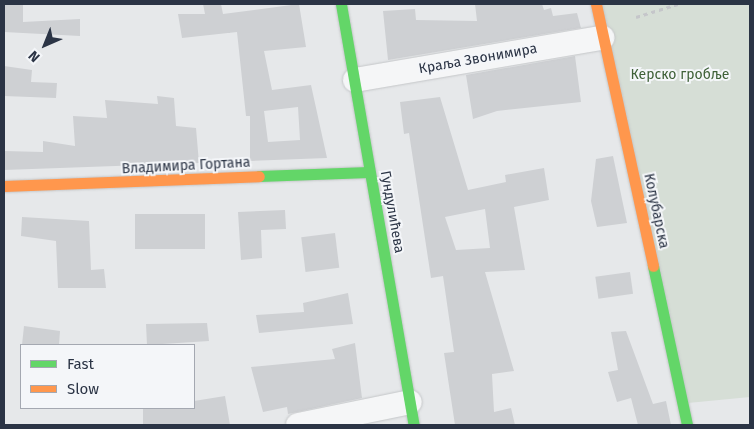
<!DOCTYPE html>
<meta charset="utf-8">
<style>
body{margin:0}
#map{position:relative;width:754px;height:429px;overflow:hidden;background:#e6e8ea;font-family:"Fira Sans",sans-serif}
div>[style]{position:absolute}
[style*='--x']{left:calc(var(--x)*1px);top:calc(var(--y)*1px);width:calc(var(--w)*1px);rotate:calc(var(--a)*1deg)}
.green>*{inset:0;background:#d6ded6}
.building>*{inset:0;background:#ced0d3;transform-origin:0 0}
.path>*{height:3px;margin-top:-1.5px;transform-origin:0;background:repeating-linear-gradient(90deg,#c5c6ca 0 4px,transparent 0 8px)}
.roads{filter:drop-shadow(0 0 1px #c4c6c8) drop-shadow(0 0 1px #c4c6c8)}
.street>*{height:24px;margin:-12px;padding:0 12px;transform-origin:12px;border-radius:12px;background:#f5f6f7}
.fast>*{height:11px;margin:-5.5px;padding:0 5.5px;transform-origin:5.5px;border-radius:5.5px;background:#63d668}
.slow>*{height:11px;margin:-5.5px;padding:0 5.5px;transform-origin:5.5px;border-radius:5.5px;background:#ff974d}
span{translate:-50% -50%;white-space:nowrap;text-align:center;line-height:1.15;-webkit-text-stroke:4px #f4f6f9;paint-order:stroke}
.street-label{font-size:14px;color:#2b3445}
.park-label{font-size:14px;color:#3f6138}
.frame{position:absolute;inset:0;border:5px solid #2b3445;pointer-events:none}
.legend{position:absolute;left:20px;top:344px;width:175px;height:65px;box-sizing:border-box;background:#f4f6f9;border:1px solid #a4a8b1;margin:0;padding:6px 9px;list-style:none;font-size:15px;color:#2b3445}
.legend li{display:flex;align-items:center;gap:10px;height:25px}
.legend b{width:25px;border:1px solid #a4a8b1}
.north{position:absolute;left:20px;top:20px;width:50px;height:50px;-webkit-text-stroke:4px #f4f6f9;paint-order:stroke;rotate:224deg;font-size:14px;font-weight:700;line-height:20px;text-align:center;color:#2b3445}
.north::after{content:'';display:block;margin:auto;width:18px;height:22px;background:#2b3445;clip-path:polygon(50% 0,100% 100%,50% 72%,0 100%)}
</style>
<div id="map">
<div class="green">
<div style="clip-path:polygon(591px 4px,750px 4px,750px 397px,688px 403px)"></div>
</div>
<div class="building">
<div style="clip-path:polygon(4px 4px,23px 4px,23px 22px,80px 19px,80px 36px,4px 32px)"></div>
<div style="clip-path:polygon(evenodd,203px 4px,221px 4px,223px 14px,299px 4px,306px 47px,264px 51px,272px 90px,311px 85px,327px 158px,250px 161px,250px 116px,246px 116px,237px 32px,182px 38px,178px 14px,205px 14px,203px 4px,298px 107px,300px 140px,268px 142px,264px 111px,298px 107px)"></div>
<div style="clip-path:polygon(475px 4px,542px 4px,544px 10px,551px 8px,553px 16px,577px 13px,581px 28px,388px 60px,383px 11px,415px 9px,416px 20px,477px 21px)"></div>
<div style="clip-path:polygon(575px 56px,581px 102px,497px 111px,473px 119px,466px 75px)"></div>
<div style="clip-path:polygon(4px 66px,32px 70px,31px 82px,57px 83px,56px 98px,4px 96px)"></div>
<div style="clip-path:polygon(157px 96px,174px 98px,176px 126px,196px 128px,199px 163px,4px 170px,4px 151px,43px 152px,43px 141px,75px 146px,73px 116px,107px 118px,105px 100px,158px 104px)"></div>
<div style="clip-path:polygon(evenodd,440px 97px,468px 190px,506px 182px,505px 175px,544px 168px,549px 200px,514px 207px,525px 270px,485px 272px,514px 371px,492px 374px,494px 412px,511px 408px,515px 425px,455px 425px,444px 353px,454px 352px,443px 276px,431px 278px,409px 133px,404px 134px,400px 102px,440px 97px,485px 209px,490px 248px,456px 250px,445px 217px,485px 209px)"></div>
<div style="clip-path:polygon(613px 156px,627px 223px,597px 227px,591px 201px,596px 159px)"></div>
<div style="clip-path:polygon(285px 210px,286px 229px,261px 230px,262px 258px,241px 260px,238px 212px)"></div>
<div style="left:135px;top:214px;width:70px;height:35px"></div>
<div style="clip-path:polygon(22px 217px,89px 221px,91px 270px,104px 269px,106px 288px,58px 288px,56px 241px,21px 236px)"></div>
<div style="left:335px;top:233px;width:35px;height:34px;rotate:83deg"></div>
<div style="left:630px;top:272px;width:22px;height:35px;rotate:82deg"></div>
<div style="clip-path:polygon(348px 293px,353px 324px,259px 333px,256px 315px,304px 312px,303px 303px)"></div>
<div style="clip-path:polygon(207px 323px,209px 341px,147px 345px,146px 324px)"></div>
<div style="clip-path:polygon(24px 326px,60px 331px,59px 345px,22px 345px)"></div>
<div style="clip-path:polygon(626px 331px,653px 404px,666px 401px,671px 425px,638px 425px,631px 398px,617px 402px,608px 372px,618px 370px,611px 332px)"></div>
<div style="clip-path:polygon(355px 343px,362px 398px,288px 414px,287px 407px,263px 412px,251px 367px,335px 359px,332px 349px)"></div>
<div style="clip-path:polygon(225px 396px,230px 425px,143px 425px,143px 408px,194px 408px,194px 401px)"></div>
</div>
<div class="path">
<div style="--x:636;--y:17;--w:44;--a:-17.2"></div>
</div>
<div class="roads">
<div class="street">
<div style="--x:355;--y:80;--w:251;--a:-9.7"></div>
<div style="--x:298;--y:425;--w:114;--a:-11.6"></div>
</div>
<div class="fast">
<div style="--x:341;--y:4;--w:427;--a:80.2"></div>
<div style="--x:259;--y:176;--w:110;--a:-2.1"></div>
<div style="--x:653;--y:266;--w:163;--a:77.9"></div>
</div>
<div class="slow">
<div style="--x:596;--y:4;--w:268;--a:77.7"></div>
<div style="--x:4;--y:186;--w:255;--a:-2.2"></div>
</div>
</div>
<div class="street-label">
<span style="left:478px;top:59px;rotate:-10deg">Краља Звонимира</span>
<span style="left:186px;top:166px;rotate:-3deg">Владимира Гортана</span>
<span style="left:656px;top:211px;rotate:78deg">Колубарска</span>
<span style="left:392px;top:212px;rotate:80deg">Гундулићева</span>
</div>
<div class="park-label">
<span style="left:680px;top:75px">Керско гробље</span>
</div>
<div class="frame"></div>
<ul class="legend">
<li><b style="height:6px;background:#63d668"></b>Fast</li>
<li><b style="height:6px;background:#ff974d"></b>Slow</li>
</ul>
<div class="north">N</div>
</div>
